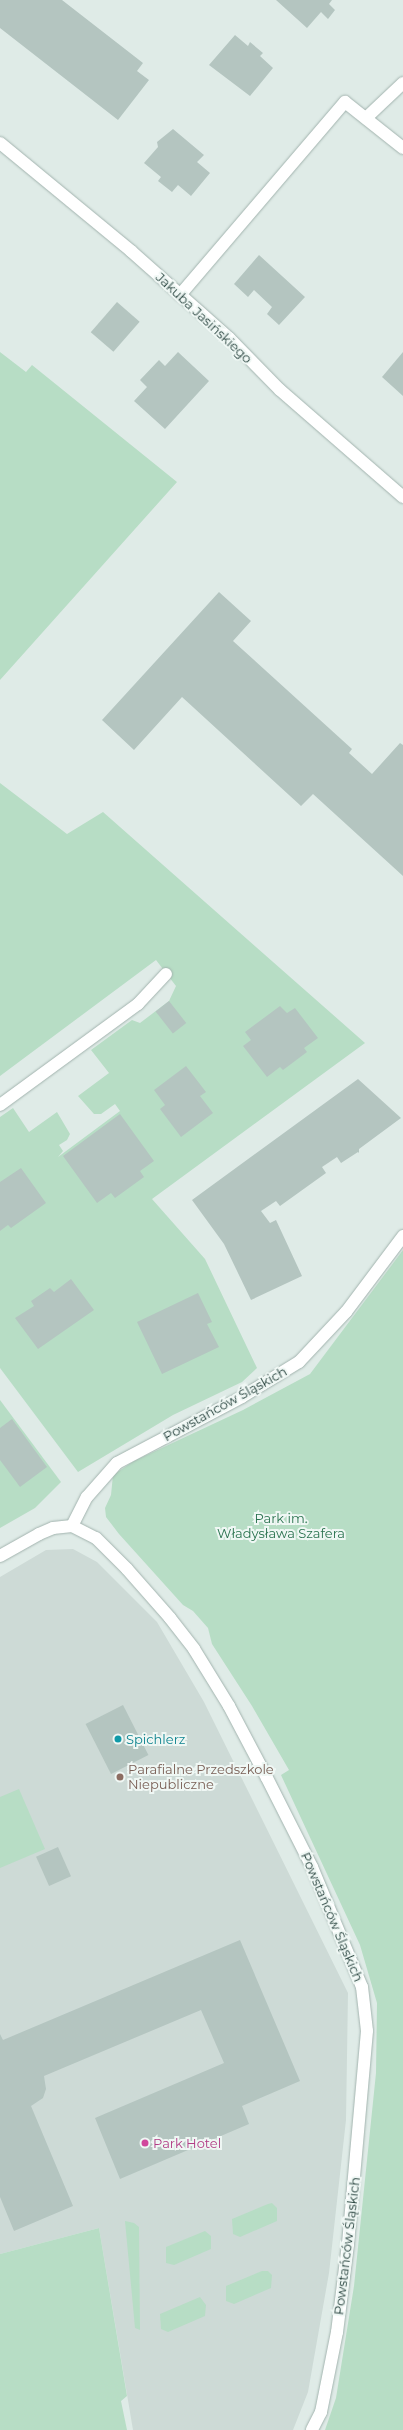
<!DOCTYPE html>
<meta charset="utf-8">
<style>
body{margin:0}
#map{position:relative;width:403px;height:2430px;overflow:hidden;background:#dfebe7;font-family:Montserrat,sans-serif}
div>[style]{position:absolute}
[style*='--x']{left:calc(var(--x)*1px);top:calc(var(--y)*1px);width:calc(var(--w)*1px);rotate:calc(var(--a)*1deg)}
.built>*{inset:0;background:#cddad6}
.green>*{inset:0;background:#b7ddc5}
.building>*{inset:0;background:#b4c5c0;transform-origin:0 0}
.roads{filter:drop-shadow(0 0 1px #a2b3ae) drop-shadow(0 0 1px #a2b3ae)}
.minor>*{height:12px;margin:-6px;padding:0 6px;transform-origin:6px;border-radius:6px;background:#fff}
.dots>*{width:11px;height:11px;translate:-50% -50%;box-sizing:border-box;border:2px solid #eff7f4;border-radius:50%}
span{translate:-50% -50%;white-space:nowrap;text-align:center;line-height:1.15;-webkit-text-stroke:4px #eff7f4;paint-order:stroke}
.street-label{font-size:13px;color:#1f3b36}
.park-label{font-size:13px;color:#29724e}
.culture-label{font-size:13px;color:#0d838f}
.left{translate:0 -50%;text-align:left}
.education-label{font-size:13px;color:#785e54}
.hotel-label{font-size:13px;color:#b23c85}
</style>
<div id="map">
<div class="built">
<div style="clip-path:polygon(73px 1549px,97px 1562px,157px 1622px,204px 1702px,348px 1993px,346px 2120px,329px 2273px,308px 2392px,293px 2430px,133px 2430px,99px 2228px,0 2254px,0 1577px,46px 1550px)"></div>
</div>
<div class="green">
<div style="clip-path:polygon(0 352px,26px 372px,32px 365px,177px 482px,0 680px)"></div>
<div style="clip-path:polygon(0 783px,67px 834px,103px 812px,365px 1043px,152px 1199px,205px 1259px,257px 1368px,242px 1382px,173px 1415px,78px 1472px,0 1368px,0 1117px,13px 1108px,29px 1132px,57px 1112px,70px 1134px,67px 1140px,59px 1145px,63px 1151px,58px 1157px,120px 1111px,115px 1104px,101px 1114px,94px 1114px,78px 1096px,109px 1073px,91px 1050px,132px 1020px,140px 1023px,169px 1001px,176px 986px,156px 960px,0 1076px)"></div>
<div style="clip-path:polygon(403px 1250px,403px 2430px,325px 2430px,336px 2398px,354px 2286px,376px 2073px,377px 2003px,360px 1945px,281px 1775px,289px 1770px,252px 1706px,212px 1644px,208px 1628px,193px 1611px,183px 1605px,119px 1534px,106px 1517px,105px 1508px,111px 1495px,113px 1475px,134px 1461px,243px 1410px,310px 1374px)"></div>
<div style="clip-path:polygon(0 1400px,61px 1482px,35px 1508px,0 1528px)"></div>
<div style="clip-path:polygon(19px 1789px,45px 1849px,0 1868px,0 1797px)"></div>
<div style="clip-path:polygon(268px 2204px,272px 2203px,277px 2208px,277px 2221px,240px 2237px,233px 2234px,232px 2219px)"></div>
<div style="clip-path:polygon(125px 2221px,134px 2223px,139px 2227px,140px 2330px,135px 2328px)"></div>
<div style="clip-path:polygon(99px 2228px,127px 2396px,121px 2401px,127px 2430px,0 2430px,0 2254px)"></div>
<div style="clip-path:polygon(205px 2231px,211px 2236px,211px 2249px,174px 2265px,166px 2263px,166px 2247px)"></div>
<div style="clip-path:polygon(262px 2271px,268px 2271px,272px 2275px,271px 2288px,234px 2304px,226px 2301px,226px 2286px)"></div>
<div style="clip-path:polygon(200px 2297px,206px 2305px,205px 2316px,168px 2332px,161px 2329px,160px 2314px)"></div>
</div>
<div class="building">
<div style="clip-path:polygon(0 0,62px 0,143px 63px,137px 71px,149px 80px,118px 120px,0 28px)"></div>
<div style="clip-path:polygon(276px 0,332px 0,329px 4px,335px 10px,328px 19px,321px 12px,307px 28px)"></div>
<div style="clip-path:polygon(235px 35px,248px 46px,250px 42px,263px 53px,260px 56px,273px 68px,250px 96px,209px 65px)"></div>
<div style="clip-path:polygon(173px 129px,204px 155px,197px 162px,210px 173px,191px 196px,178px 185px,172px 192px,158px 181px,161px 177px,144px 163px,158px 147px,157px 142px)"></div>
<div style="clip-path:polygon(259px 255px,305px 297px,279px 325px,267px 314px,272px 307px,254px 290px,248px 297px,234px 284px)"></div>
<div style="left:117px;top:302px;width:30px;height:40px;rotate:41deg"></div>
<div style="clip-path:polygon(178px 352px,209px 381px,165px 429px,134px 401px,147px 387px,140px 380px,159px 360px,165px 366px)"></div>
<div style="clip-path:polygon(403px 352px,403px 396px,382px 377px)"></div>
<div style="clip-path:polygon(219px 592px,251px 621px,233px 641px,352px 749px,349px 753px,372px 774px,400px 743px,403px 745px,403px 876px,313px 794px,301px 806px,182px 697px,134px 750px,102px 720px)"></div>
<div style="left:169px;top:1001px;width:28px;height:17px;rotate:52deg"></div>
<div style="clip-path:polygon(280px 1006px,287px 1013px,295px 1008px,318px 1038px,304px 1048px,307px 1052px,283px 1070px,280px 1067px,267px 1077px,243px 1046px,251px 1040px,245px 1032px)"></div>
<div style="clip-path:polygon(186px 1066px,206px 1092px,200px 1096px,213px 1113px,181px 1137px,160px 1109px,165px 1105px,154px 1090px)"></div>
<div style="clip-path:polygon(358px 1079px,401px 1118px,359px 1149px,359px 1153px,358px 1152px,341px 1163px,337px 1157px,322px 1167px,326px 1173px,280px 1206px,276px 1201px,261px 1211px,270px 1223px,276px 1220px,302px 1276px,251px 1300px,224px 1244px,192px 1200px)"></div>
<div style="clip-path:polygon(120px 1114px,154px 1161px,140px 1171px,144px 1177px,115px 1198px,111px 1193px,97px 1203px,63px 1156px)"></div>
<div style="clip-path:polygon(21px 1168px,46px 1203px,11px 1228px,8px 1225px,0 1231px,0 1182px)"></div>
<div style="clip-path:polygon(71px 1279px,94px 1310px,38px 1349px,15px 1318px,34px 1306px,31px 1301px,50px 1288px,54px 1292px)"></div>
<div style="clip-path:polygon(198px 1293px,212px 1322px,207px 1324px,219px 1347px,162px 1374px,137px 1322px)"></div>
<div style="clip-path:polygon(12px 1419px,47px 1467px,20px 1487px,0 1460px,0 1428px)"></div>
<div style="left:123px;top:1705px;width:56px;height:42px;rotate:63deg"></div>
<div style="left:58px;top:1847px;width:32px;height:24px;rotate:66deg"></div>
<div style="clip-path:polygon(240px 1940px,300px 2081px,242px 2106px,249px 2124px,120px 2179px,95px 2118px,224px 2063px,201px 2010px,44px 2076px,46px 2089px,43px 2098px,31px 2106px,73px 2206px,14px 2231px,0 2197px,0 2034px,3px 2040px)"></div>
</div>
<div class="roads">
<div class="minor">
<div style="--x:366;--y:118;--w:51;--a:-43.4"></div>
<div style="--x:0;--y:143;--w:170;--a:39.5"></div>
<div style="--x:131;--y:251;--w:131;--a:41.6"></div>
<div style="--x:229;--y:338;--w:73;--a:45.6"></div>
<div style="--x:280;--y:390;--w:163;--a:41"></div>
<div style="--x:180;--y:295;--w:254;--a:-49.5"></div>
<div style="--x:345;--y:102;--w:74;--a:38.4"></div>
<div style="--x:0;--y:1105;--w:171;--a:-36.2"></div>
<div style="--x:138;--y:1004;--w:41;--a:-47"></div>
<div style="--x:72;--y:1526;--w:33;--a:-63"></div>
<div style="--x:87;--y:1497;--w:45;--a:-48.6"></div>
<div style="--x:117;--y:1463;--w:141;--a:-27.8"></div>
<div style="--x:242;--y:1397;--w:67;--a:-31.6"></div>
<div style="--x:299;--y:1362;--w:69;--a:-46.8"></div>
<div style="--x:346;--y:1312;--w:95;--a:-53.1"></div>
<div style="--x:0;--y:1556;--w:45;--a:-29.4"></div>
<div style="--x:39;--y:1534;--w:15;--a:-23"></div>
<div style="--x:53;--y:1528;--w:19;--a:-6"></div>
<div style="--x:72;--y:1526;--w:27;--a:27"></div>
<div style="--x:96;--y:1538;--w:44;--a:45"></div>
<div style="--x:127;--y:1569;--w:65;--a:48.7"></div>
<div style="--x:170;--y:1618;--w:39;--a:52"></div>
<div style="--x:194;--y:1649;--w:67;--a:58.4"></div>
<div style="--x:229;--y:1706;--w:81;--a:62.2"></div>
<div style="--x:267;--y:1778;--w:100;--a:63.2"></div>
<div style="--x:312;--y:1867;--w:130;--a:67.4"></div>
<div style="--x:362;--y:1987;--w:44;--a:83.5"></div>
<div style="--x:367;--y:2031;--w:214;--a:95.1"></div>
<div style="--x:348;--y:2244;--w:89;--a:97.1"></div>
<div style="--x:337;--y:2332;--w:82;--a:101.3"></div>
<div style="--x:321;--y:2412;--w:20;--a:117"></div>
</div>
</div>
<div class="dots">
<div style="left:118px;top:1739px;background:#0f9aa8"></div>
<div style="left:120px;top:1777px;background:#8d6e63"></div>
<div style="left:145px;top:2143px;background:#d1479c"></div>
</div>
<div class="street-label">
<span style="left:204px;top:318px;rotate:43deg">Jakuba Jasińskiego</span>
<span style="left:225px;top:1404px;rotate:-29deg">Powstańców Śląskich</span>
<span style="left:332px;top:1917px;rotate:67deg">Powstańców Śląskich</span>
<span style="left:347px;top:2246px;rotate:-83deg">Powstańców Śląskich</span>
</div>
<div class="park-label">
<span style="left:281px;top:1526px">Park im.<br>Władysława Szafera</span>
</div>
<div class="culture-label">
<span class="left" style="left:126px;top:1739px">Spichlerz</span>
</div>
<div class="education-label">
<span class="left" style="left:128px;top:1777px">Parafialne Przedszkole<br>Niepubliczne</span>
</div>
<div class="hotel-label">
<span class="left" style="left:153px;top:2143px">Park Hotel</span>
</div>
</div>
